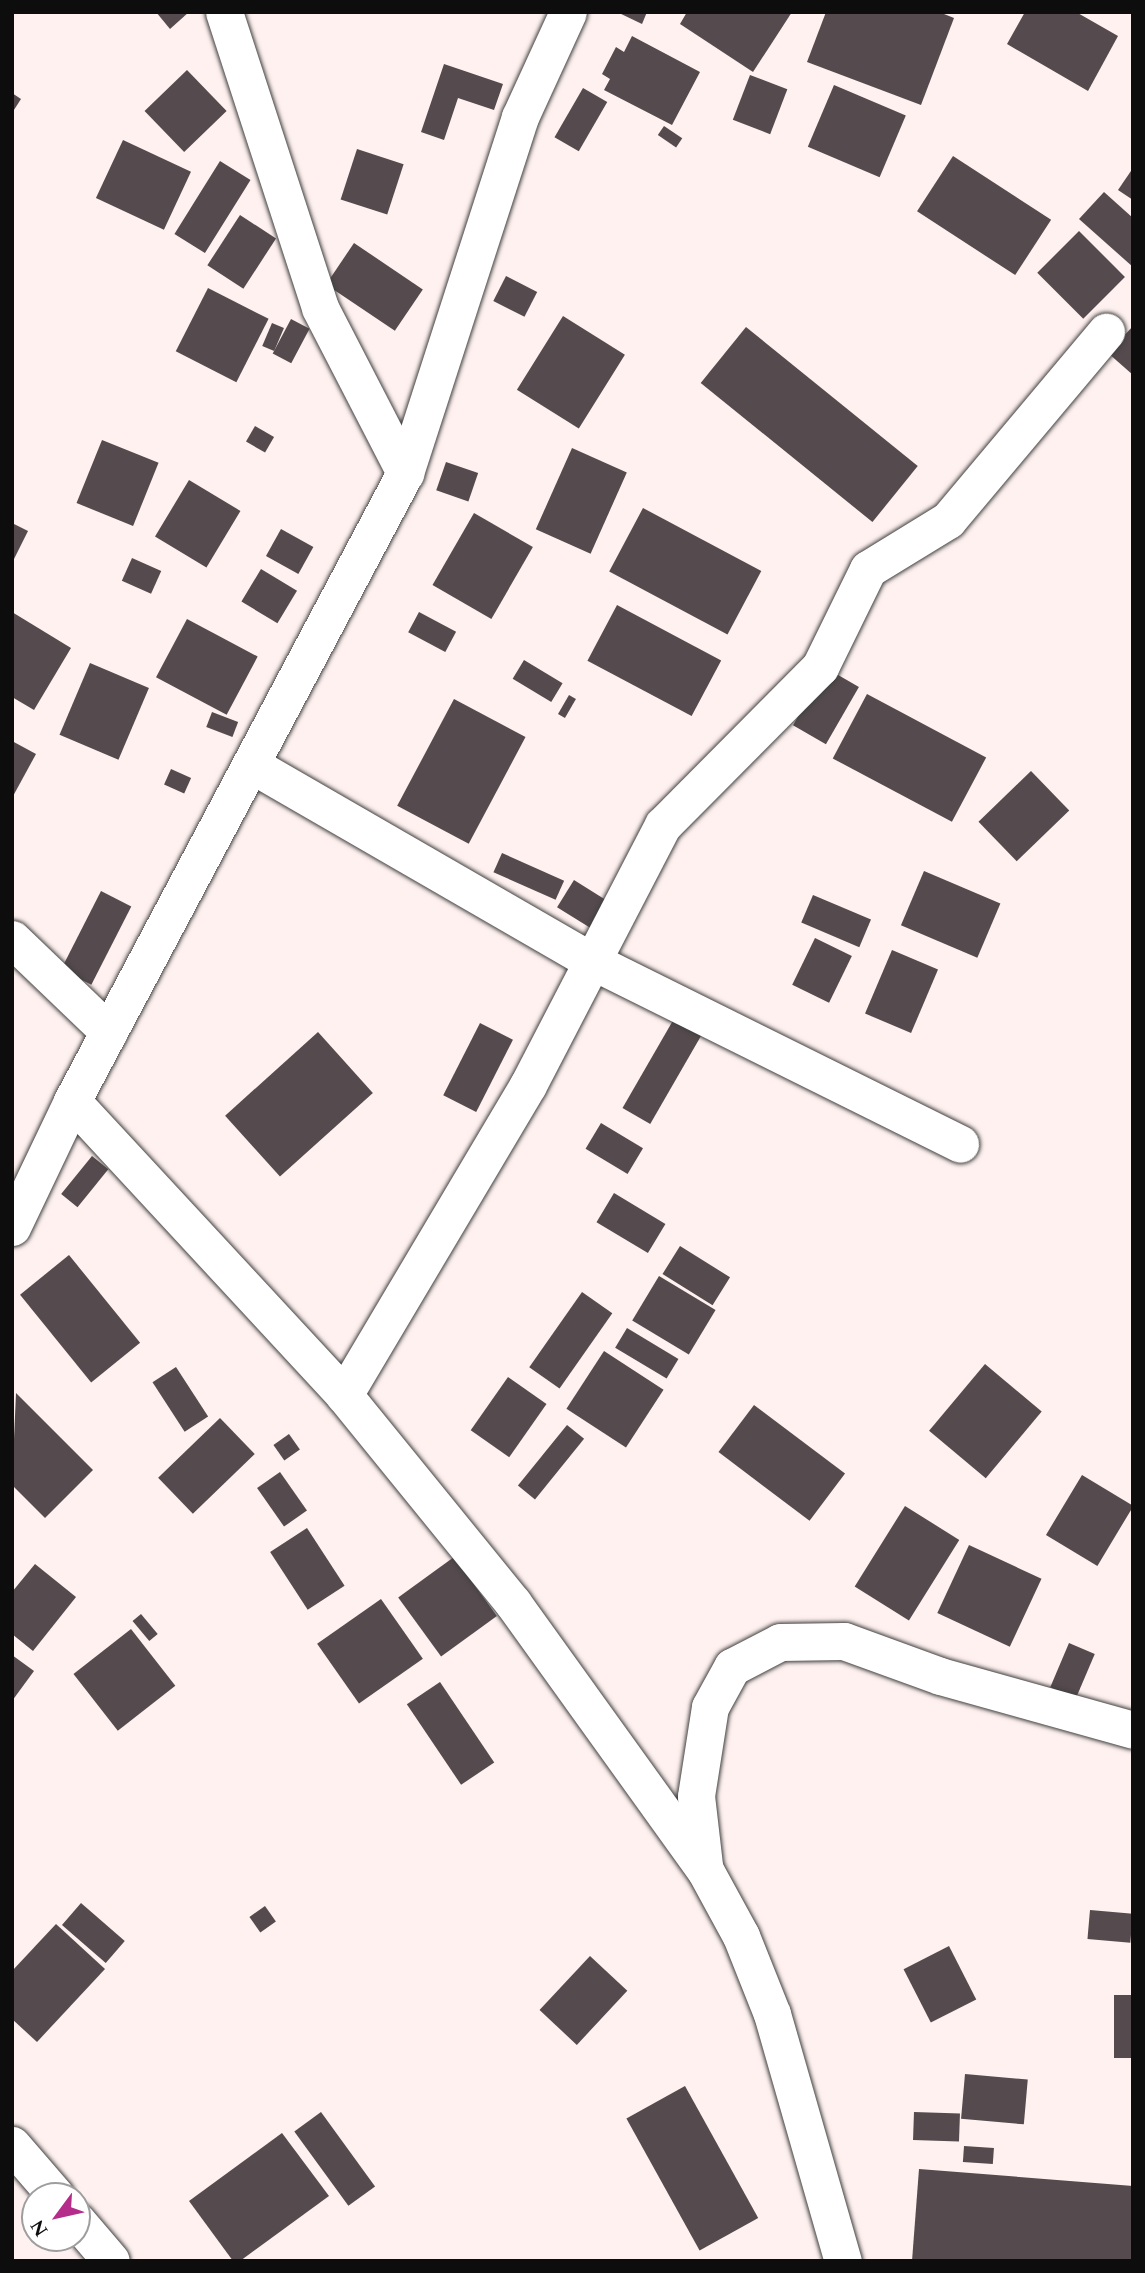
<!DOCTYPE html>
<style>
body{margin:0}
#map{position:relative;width:1145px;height:2273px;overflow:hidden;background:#fef1ef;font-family:Spectral,serif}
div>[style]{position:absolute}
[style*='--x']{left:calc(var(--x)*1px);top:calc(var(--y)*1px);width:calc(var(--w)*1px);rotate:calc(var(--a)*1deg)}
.building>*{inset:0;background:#554a4d;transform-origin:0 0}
.roads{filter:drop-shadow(0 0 2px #404040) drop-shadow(0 0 2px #404040)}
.minor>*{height:37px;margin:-18.5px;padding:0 18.5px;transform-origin:18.5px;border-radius:18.5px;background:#fff}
span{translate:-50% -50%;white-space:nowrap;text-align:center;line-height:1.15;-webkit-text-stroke:7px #fff;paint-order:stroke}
.frame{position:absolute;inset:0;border:14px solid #0d0d0d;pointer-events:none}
.north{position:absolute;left:21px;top:2182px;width:70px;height:70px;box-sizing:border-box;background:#fff;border:2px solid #9e9e9e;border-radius:50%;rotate:237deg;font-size:19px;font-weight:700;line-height:28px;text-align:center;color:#0d0d0d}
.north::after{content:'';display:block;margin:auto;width:24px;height:32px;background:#b52d8b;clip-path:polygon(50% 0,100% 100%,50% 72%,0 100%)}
</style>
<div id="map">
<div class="building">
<div style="clip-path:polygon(156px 12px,189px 12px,170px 29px)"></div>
<div style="clip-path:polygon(617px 12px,647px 12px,642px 24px)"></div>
<div style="clip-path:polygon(687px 12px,792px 12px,753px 72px,680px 24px)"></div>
<div style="clip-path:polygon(826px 12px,939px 12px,954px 18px,921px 105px,807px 62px)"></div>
<div style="clip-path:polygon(1025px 12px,1076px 12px,1118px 36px,1088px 91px,1007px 44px)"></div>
<div style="clip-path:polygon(632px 36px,700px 72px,672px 125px,604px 90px,610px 79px,602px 74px,616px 47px,624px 52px)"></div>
<div style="clip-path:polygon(444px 64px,503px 84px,494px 110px,458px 98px,444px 140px,421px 132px)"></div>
<div style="left:187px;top:70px;width:57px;height:59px;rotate:46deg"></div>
<div style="left:750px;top:75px;width:40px;height:48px;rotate:21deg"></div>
<div style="left:834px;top:85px;width:78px;height:67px;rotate:23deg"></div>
<div style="left:583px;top:88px;width:28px;height:57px;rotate:30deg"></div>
<div style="clip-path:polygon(12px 93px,21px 99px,12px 113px)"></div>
<div style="left:664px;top:126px;width:22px;height:11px;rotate:34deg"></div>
<div style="left:123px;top:140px;width:75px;height:64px;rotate:25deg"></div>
<div style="left:357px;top:149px;width:49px;height:53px;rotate:18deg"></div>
<div style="left:953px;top:156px;width:117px;height:66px;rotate:33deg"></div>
<div style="left:220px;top:161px;width:36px;height:86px;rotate:32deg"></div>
<div style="clip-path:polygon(1133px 168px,1133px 200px,1118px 190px)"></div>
<div style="clip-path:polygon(1104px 192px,1133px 218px,1133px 267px,1079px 219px)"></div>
<div style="left:240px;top:215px;width:43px;height:60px;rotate:33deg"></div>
<div style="left:1079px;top:231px;width:65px;height:59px;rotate:45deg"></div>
<div style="left:354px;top:243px;width:83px;height:50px;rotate:34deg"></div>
<div style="left:506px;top:276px;width:35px;height:28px;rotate:27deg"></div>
<div style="left:208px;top:288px;width:68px;height:71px;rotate:27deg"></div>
<div style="left:563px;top:316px;width:73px;height:87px;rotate:32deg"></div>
<div style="left:291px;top:319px;width:21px;height:39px;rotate:28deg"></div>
<div style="left:272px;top:323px;width:13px;height:25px;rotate:23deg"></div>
<div style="clip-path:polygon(1133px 326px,1133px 375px,1108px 353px)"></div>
<div style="left:746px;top:327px;width:221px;height:72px;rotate:39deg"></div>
<div style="left:255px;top:426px;width:22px;height:18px;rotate:30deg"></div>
<div style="left:102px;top:440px;width:61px;height:68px;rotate:22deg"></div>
<div style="left:572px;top:448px;width:60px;height:89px;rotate:24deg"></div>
<div style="left:446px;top:462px;width:34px;height:30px;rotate:19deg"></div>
<div style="left:189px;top:480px;width:60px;height:66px;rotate:31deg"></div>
<div style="left:643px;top:508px;width:134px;height:72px;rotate:28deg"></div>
<div style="left:474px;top:513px;width:68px;height:83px;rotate:30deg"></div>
<div style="clip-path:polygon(12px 523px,28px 531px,12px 563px)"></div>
<div style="left:281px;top:529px;width:37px;height:31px;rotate:29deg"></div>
<div style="left:132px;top:558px;width:32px;height:25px;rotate:24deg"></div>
<div style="left:261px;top:569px;width:42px;height:38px;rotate:31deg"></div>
<div style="left:617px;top:605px;width:118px;height:63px;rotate:28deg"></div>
<div style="clip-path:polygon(12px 612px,71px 648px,34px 710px,12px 697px)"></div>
<div style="left:419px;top:612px;width:42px;height:23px;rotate:28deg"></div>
<div style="left:187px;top:619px;width:80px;height:66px;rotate:28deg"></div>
<div style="left:524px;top:660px;width:45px;height:22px;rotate:31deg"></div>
<div style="left:90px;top:663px;width:64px;height:78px;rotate:23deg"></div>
<div style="left:826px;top:668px;width:38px;height:66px;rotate:30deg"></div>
<div style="left:867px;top:694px;width:135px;height:73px;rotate:28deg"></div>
<div style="left:569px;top:695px;width:8px;height:22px;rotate:30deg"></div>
<div style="left:454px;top:699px;width:81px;height:121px;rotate:28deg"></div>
<div style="left:212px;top:712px;width:28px;height:16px;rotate:21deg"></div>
<div style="clip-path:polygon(12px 741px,36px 754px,12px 798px)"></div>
<div style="left:171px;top:769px;width:22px;height:17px;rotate:24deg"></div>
<div style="left:1031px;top:771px;width:55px;height:73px;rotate:46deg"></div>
<div style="left:502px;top:853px;width:68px;height:21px;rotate:24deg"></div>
<div style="left:924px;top:871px;width:83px;height:59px;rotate:23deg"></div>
<div style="left:574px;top:880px;width:39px;height:32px;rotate:32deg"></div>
<div style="left:101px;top:891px;width:34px;height:88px;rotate:27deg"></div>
<div style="left:813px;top:895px;width:63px;height:30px;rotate:23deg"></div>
<div style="left:815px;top:938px;width:41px;height:52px;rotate:26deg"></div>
<div style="left:892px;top:950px;width:50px;height:69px;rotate:23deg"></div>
<div style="left:675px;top:1017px;width:32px;height:105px;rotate:30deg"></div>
<div style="left:480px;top:1023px;width:37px;height:81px;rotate:27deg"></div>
<div style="left:318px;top:1032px;width:82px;height:125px;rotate:48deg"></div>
<div style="left:601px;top:1123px;width:49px;height:30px;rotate:31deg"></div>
<div style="left:92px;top:1156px;width:21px;height:49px;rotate:39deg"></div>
<div style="left:614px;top:1193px;width:60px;height:34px;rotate:31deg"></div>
<div style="left:680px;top:1246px;width:59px;height:33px;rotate:32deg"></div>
<div style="left:69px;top:1255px;width:113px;height:63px;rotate:51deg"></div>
<div style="left:659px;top:1276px;width:66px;height:52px;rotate:31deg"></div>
<div style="left:582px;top:1292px;width:37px;height:92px;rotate:35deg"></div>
<div style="left:627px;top:1328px;width:60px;height:23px;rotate:31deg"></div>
<div style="left:604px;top:1351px;width:71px;height:69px;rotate:33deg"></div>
<div style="left:985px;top:1364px;width:74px;height:87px;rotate:40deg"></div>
<div style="left:176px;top:1367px;width:59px;height:28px;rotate:57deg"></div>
<div style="left:508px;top:1377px;width:47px;height:65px;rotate:35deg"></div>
<div style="clip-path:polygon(16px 1393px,93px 1470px,45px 1518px,12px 1485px)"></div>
<div style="left:754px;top:1405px;width:114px;height:59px;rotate:37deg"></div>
<div style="left:220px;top:1418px;width:50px;height:86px;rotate:46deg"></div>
<div style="left:567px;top:1425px;width:22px;height:78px;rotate:39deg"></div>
<div style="left:289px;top:1434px;width:19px;height:19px;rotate:55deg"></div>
<div style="left:280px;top:1472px;width:47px;height:28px;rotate:55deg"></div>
<div style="left:1082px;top:1475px;width:60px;height:70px;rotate:31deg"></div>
<div style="left:905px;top:1506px;width:64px;height:95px;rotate:32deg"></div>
<div style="left:307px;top:1528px;width:69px;height:44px;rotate:57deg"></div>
<div style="left:969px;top:1545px;width:80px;height:75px;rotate:25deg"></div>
<div style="left:454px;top:1557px;width:73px;height:69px;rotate:54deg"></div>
<div style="clip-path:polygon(35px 1564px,76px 1597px,33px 1651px,12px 1634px,12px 1592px)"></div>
<div style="left:381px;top:1599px;width:73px;height:78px;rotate:55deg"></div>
<div style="left:141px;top:1614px;width:26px;height:11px;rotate:50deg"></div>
<div style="left:131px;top:1629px;width:72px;height:73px;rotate:52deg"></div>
<div style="left:1069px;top:1643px;width:28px;height:48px;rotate:23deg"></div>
<div style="clip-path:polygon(12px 1655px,34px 1671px,12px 1701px)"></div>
<div style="left:440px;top:1682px;width:97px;height:40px;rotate:56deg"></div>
<div style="left:81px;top:1903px;width:58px;height:29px;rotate:41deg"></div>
<div style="left:265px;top:1906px;width:19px;height:19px;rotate:55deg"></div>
<div style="left:1090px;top:1910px;width:43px;height:29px;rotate:5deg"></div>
<div style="clip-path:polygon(56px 1924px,105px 1969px,37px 2042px,12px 2019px,12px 1971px)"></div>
<div style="left:949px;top:1946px;width:60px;height:51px;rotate:63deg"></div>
<div style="left:590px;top:1956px;width:51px;height:74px;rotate:43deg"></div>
<div style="left:1114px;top:1995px;width:19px;height:63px"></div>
<div style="left:965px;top:2074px;width:63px;height:45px;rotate:5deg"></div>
<div style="left:685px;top:2086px;width:151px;height:67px;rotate:61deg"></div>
<div style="left:321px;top:2112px;width:92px;height:33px;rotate:54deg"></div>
<div style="left:914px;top:2112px;width:46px;height:28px;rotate:2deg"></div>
<div style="clip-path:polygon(282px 2133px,329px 2196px,240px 2261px,233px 2261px,189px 2201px)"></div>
<div style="left:964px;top:2146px;width:30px;height:16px;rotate:4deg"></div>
<div style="clip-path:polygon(919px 2169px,1133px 2186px,1133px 2261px,912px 2261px)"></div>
</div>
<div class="roads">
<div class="minor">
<div style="--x:224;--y:12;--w:311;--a:72"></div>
<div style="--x:320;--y:308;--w:186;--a:62.7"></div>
<div style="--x:252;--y:765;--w:392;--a:30"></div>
<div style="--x:592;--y:961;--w:411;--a:26.4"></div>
<div style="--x:12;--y:939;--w:134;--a:43.8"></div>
<div style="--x:72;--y:1101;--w:401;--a:47.2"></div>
<div style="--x:344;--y:1395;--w:268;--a:50.9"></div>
<div style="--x:513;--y:1603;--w:329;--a:54.3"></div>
<div style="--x:705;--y:1870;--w:75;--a:61.4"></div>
<div style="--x:741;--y:1936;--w:84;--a:68.3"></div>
<div style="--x:772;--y:2014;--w:257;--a:74"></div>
<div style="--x:12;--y:1227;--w:140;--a:-64.5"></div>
<div style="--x:72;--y:1101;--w:711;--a:-62.07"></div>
<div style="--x:405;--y:473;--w:374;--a:-72.1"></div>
<div style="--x:520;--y:117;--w:115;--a:-65.4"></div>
<div style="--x:344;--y:1395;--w:360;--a:-59.3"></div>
<div style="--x:528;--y:1085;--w:293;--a:-62.6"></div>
<div style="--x:663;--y:825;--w:223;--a:-45.2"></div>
<div style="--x:820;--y:667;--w:109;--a:-63.9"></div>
<div style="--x:868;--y:569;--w:94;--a:-31.5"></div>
<div style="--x:948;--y:520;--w:246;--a:-50"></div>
<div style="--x:704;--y:1865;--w:69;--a:-96.6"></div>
<div style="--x:696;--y:1796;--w:90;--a:-81.1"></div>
<div style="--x:710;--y:1707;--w:46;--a:-61.2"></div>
<div style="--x:732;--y:1667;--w:54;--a:-27.5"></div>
<div style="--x:780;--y:1642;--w:64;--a:-0.9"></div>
<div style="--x:844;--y:1641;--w:102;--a:20"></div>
<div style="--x:940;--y:1676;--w:200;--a:15.6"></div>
<div style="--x:12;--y:2145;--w:67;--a:49.2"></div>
<div style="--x:77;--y:2221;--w:52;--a:49.6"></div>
</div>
</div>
<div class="frame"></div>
<div class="north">N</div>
</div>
